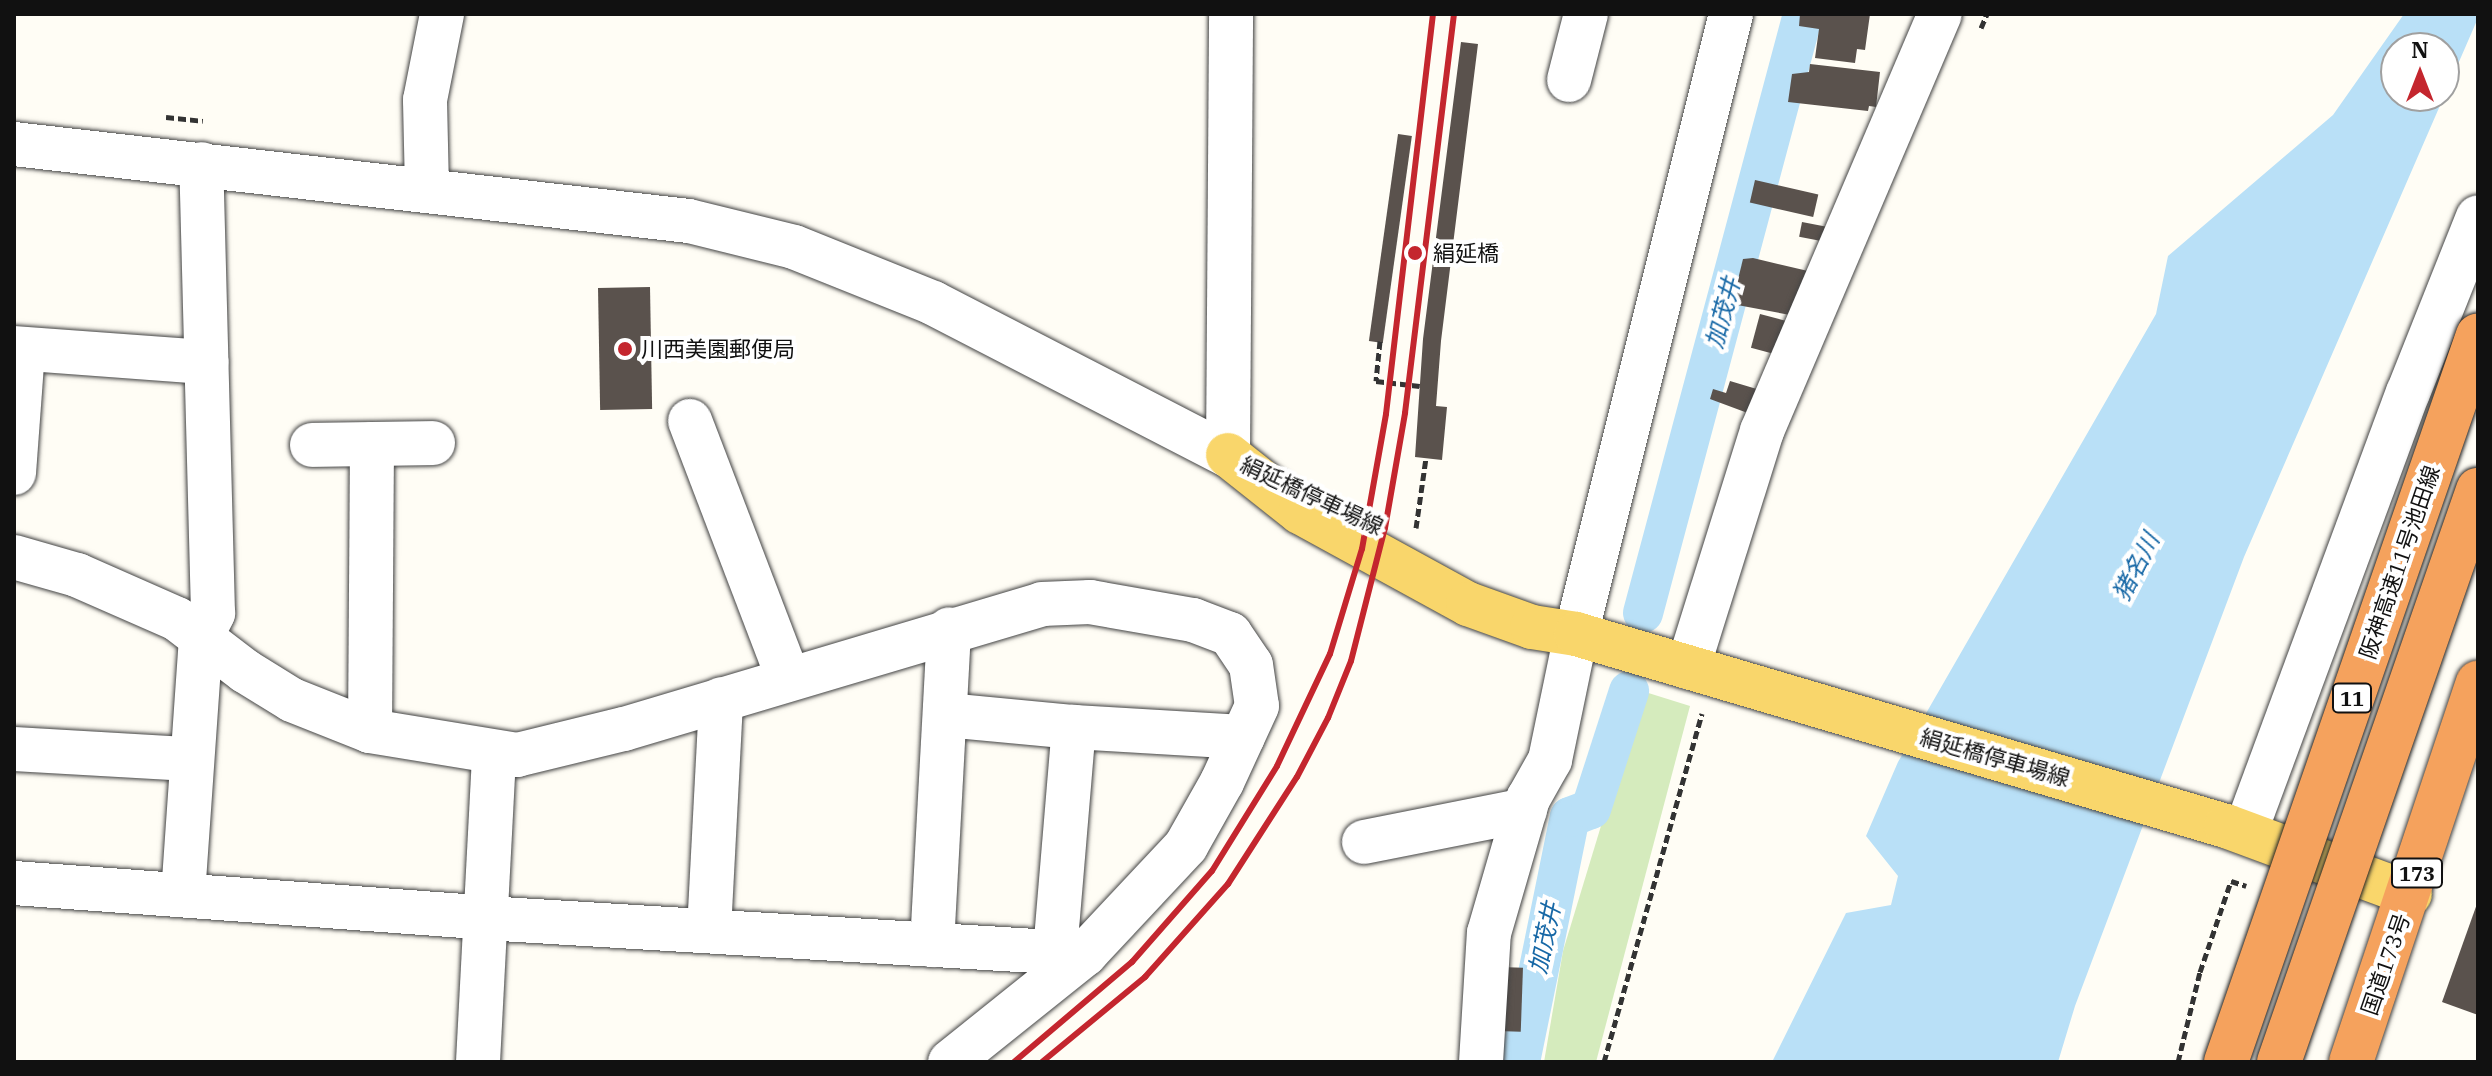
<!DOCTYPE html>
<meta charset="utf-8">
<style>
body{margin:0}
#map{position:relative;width:2492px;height:1076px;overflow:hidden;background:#fffdf5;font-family:"IBM Plex Serif","Noto Sans JP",serif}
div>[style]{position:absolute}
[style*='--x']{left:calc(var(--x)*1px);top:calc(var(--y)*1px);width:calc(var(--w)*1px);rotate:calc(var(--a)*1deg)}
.green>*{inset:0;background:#d5ebbd}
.water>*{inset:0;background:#b9e0f7}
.canal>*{height:40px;margin:-20px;padding:0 20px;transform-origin:20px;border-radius:20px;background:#b9e0f7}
.building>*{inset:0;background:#5a524d;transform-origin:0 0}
.path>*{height:5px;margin-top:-2.5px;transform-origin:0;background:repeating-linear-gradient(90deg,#333 0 8px,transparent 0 12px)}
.roads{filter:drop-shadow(0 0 2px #444) drop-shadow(0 0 2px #444)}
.minor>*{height:44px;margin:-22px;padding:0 22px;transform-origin:22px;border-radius:22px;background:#fff}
.major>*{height:44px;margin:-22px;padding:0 22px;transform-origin:22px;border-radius:22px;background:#f9d66b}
.highway>*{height:44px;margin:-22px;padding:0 22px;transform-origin:22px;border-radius:22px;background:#f5a25d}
.rail>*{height:6px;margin:-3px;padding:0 3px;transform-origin:3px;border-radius:3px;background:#c4262e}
.bridges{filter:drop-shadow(0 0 2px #222) drop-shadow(0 0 2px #222)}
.highway-bridge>*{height:44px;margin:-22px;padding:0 22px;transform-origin:22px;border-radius:22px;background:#f5a25d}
.dots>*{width:22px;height:22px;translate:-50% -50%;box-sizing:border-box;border:4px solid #fff;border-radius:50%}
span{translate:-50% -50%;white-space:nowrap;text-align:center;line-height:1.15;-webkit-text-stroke:8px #fff;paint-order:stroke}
.shield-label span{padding:2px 6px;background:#fff;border:2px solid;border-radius:6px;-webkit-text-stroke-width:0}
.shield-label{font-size:20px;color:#111;font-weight:700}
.poi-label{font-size:22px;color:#111}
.left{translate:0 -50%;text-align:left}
.street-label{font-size:22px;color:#111}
.water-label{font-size:24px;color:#1768a6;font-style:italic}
.frame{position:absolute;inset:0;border:16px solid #111;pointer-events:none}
.north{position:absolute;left:2380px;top:32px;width:80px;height:80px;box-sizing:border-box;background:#fff;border:2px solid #a0a0a0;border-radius:50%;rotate:0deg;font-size:22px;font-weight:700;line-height:32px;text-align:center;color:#111}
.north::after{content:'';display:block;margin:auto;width:28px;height:36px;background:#c4262e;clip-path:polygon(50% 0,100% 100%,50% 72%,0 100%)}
</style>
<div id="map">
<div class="green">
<div style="clip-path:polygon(1642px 691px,1690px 706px,1596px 1062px,1544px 1062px,1563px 951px)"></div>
</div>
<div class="water">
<div style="clip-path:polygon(evenodd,2404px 14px,2478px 14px,2478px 18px,2244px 557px,2075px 1006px,2058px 1062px,1772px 1062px,1846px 913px,1891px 905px,1898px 876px,1866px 836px,1898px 762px,2156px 314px,2168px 256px,2333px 115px,2404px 14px,2396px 48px,2444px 48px,2444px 96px,2396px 96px,2396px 48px)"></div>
</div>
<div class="canal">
<div style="--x:1643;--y:613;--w:620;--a:-75.04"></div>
<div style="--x:1520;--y:1062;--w:250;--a:-78.5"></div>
<div style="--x:1570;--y:817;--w:22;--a:-21"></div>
<div style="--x:1591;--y:809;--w:124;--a:-72.1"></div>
</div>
<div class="building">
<div style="clip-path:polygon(1800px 14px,1870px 14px,1865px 50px,1857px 49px,1855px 63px,1815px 58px,1819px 29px,1799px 26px)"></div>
<div style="clip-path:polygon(1461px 42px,1478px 44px,1441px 341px,1436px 406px,1447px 407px,1442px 460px,1415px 457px,1423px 339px)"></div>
<div style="clip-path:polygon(1810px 64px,1880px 72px,1876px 107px,1869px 106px,1868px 111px,1788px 102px,1792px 74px,1809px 72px)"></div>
<div style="left:1398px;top:134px;width:14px;height:209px;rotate:8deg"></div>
<div style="left:1755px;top:180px;width:65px;height:23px;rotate:13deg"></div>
<div style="left:1802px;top:222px;width:25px;height:15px;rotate:11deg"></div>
<div style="clip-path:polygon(1753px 258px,1808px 271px,1790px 315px,1732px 304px,1743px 259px)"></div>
<div style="left:650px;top:287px;width:122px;height:52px;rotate:89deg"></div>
<div style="left:1760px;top:314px;width:27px;height:35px;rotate:15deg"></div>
<div style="clip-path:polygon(1730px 381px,1760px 390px,1753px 415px,1710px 399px,1713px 389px,1726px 393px)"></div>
<div style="clip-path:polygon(2478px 901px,2478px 1015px,2442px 1002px)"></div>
<div style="left:1500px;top:967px;width:23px;height:64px;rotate:2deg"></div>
</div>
<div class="path">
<div style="--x:1981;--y:28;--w:15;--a:-67"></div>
<div style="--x:166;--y:117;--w:37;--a:6"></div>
<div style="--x:1380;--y:341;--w:40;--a:95.7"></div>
<div style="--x:1376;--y:381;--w:44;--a:6.5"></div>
<div style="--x:1416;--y:528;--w:71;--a:-81.9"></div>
<div style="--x:1604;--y:1062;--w:362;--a:-74.3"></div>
<div style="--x:2178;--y:1062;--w:93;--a:-76.3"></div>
<div style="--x:2200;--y:972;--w:96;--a:-71.2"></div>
<div style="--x:2231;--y:881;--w:16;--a:18"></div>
</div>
<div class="roads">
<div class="minor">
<div style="--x:1569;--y:80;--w:68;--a:-75.6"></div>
<div style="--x:14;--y:144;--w:679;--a:6.51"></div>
<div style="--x:689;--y:221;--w:108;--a:13.9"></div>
<div style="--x:794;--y:247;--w:150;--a:21.9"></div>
<div style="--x:933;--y:303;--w:332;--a:27.3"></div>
<div style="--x:1228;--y:455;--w:441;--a:-89.6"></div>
<div style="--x:427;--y:189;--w:89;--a:-91.3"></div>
<div style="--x:425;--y:100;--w:88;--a:-78.8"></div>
<div style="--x:14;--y:348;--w:193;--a:4.2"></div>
<div style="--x:690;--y:421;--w:275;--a:69.1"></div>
<div style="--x:312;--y:445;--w:121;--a:-0.9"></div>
<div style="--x:14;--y:473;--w:124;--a:-85.8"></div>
<div style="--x:14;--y:557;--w:66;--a:15.9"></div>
<div style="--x:77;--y:575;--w:109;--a:23.7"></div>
<div style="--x:177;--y:619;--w:86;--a:37.4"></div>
<div style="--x:245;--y:671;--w:55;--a:31.7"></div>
<div style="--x:292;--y:700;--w:84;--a:21.7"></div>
<div style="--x:370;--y:731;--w:149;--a:9.3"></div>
<div style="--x:517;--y:755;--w:110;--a:-13.7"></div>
<div style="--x:624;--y:729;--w:436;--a:-16.6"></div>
<div style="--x:1042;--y:604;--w:48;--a:-2.4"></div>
<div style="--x:1090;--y:602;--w:105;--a:9.9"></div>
<div style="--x:1193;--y:620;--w:40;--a:21"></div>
<div style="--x:1230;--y:634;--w:37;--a:56"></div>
<div style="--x:1251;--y:665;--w:41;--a:81.7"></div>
<div style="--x:1257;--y:706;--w:84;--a:114.7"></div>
<div style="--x:1222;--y:782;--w:73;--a:119.4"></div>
<div style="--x:1186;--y:846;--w:148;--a:133.1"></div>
<div style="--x:1085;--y:954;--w:173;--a:141.3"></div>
<div style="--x:1688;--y:667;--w:247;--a:-72.6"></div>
<div style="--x:1762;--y:431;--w:453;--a:-66.9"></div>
<div style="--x:946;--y:715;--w:129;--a:5.4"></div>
<div style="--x:1074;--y:727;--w:169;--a:3.4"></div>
<div style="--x:370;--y:731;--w:287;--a:-89.6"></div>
<div style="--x:14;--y:749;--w:176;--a:3.3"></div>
<div style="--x:2253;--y:811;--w:446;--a:-69.7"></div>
<div style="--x:2408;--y:393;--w:189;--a:-68.3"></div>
<div style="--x:1364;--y:842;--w:164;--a:-11.2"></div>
<div style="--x:14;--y:883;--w:472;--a:4.2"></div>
<div style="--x:485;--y:918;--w:601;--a:3.43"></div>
<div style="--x:183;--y:895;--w:259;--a:-86"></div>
<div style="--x:201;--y:637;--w:27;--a:-63"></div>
<div style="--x:213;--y:613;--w:449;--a:-91.5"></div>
<div style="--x:709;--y:931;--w:232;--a:-87"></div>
<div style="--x:932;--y:945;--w:316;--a:-86.9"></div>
<div style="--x:1055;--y:952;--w:226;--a:-85.2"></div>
<div style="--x:478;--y:1062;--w:310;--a:-87"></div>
<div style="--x:1481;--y:1062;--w:129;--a:-86.5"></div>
<div style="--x:1489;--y:933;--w:140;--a:-73.8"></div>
<div style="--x:1528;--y:799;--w:45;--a:-60.6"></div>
<div style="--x:1550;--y:760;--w:129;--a:-78.3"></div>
<div style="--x:1576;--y:634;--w:639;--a:-75.96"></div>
</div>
<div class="major">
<div style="--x:1228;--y:455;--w:92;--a:38.4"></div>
<div style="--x:1300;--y:512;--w:192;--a:28.7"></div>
<div style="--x:1468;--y:604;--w:68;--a:19.8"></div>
<div style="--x:1532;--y:627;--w:45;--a:9"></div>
<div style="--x:1576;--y:634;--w:678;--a:16.46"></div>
<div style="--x:2226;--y:826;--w:196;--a:20.3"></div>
</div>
<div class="highway">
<div style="--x:2351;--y:1062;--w:400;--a:-71.5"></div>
</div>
</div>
<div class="rail">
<div style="--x:1014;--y:1062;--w:155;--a:-40.3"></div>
<div style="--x:1132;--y:962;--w:121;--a:-48.7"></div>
<div style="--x:1212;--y:871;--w:123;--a:-58.2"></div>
<div style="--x:1277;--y:766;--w:124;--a:-64.7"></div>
<div style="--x:1330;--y:654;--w:110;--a:-73.1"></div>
<div style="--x:1362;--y:549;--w:137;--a:-79.9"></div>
<div style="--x:1386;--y:414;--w:403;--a:-83.3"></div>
<div style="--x:1042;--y:1062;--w:134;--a:-39.5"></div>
<div style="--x:1145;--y:977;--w:125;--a:-48.3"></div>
<div style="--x:1228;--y:884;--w:127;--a:-57.2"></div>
<div style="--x:1297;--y:777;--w:67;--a:-62.3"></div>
<div style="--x:1328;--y:718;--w:61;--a:-68"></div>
<div style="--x:1351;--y:661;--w:137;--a:-75.7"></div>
<div style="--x:1385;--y:528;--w:117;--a:-80.1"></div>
<div style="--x:1405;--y:413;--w:402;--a:-83"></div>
</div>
<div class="bridges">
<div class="highway-bridge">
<div style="--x:2226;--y:1062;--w:769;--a:-70.88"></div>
<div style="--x:2279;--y:1062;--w:606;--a:-70.82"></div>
</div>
</div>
<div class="dots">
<div style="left:1415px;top:253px;background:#c4262e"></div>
<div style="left:625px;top:349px;background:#c4262e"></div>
</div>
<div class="shield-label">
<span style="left:2352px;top:698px">11</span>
<span style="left:2417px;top:873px">173</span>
</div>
<div class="poi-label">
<span class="left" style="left:1433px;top:253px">絹延橋</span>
<span class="left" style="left:641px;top:349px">川西美園郵便局</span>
</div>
<div class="street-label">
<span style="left:1312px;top:495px;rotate:25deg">絹延橋停車場線</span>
<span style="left:2399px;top:562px;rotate:-71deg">阪神高速11号池田線</span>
<span style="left:1995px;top:757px;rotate:16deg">絹延橋停車場線</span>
<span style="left:2385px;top:964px;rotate:-71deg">国道173号</span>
</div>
<div class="water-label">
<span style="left:1723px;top:313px;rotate:-75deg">加茂井</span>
<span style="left:2136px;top:567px;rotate:-63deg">猪名川</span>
<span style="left:1545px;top:938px;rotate:-78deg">加茂井</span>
</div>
<div class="frame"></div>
<div class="north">N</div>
</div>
